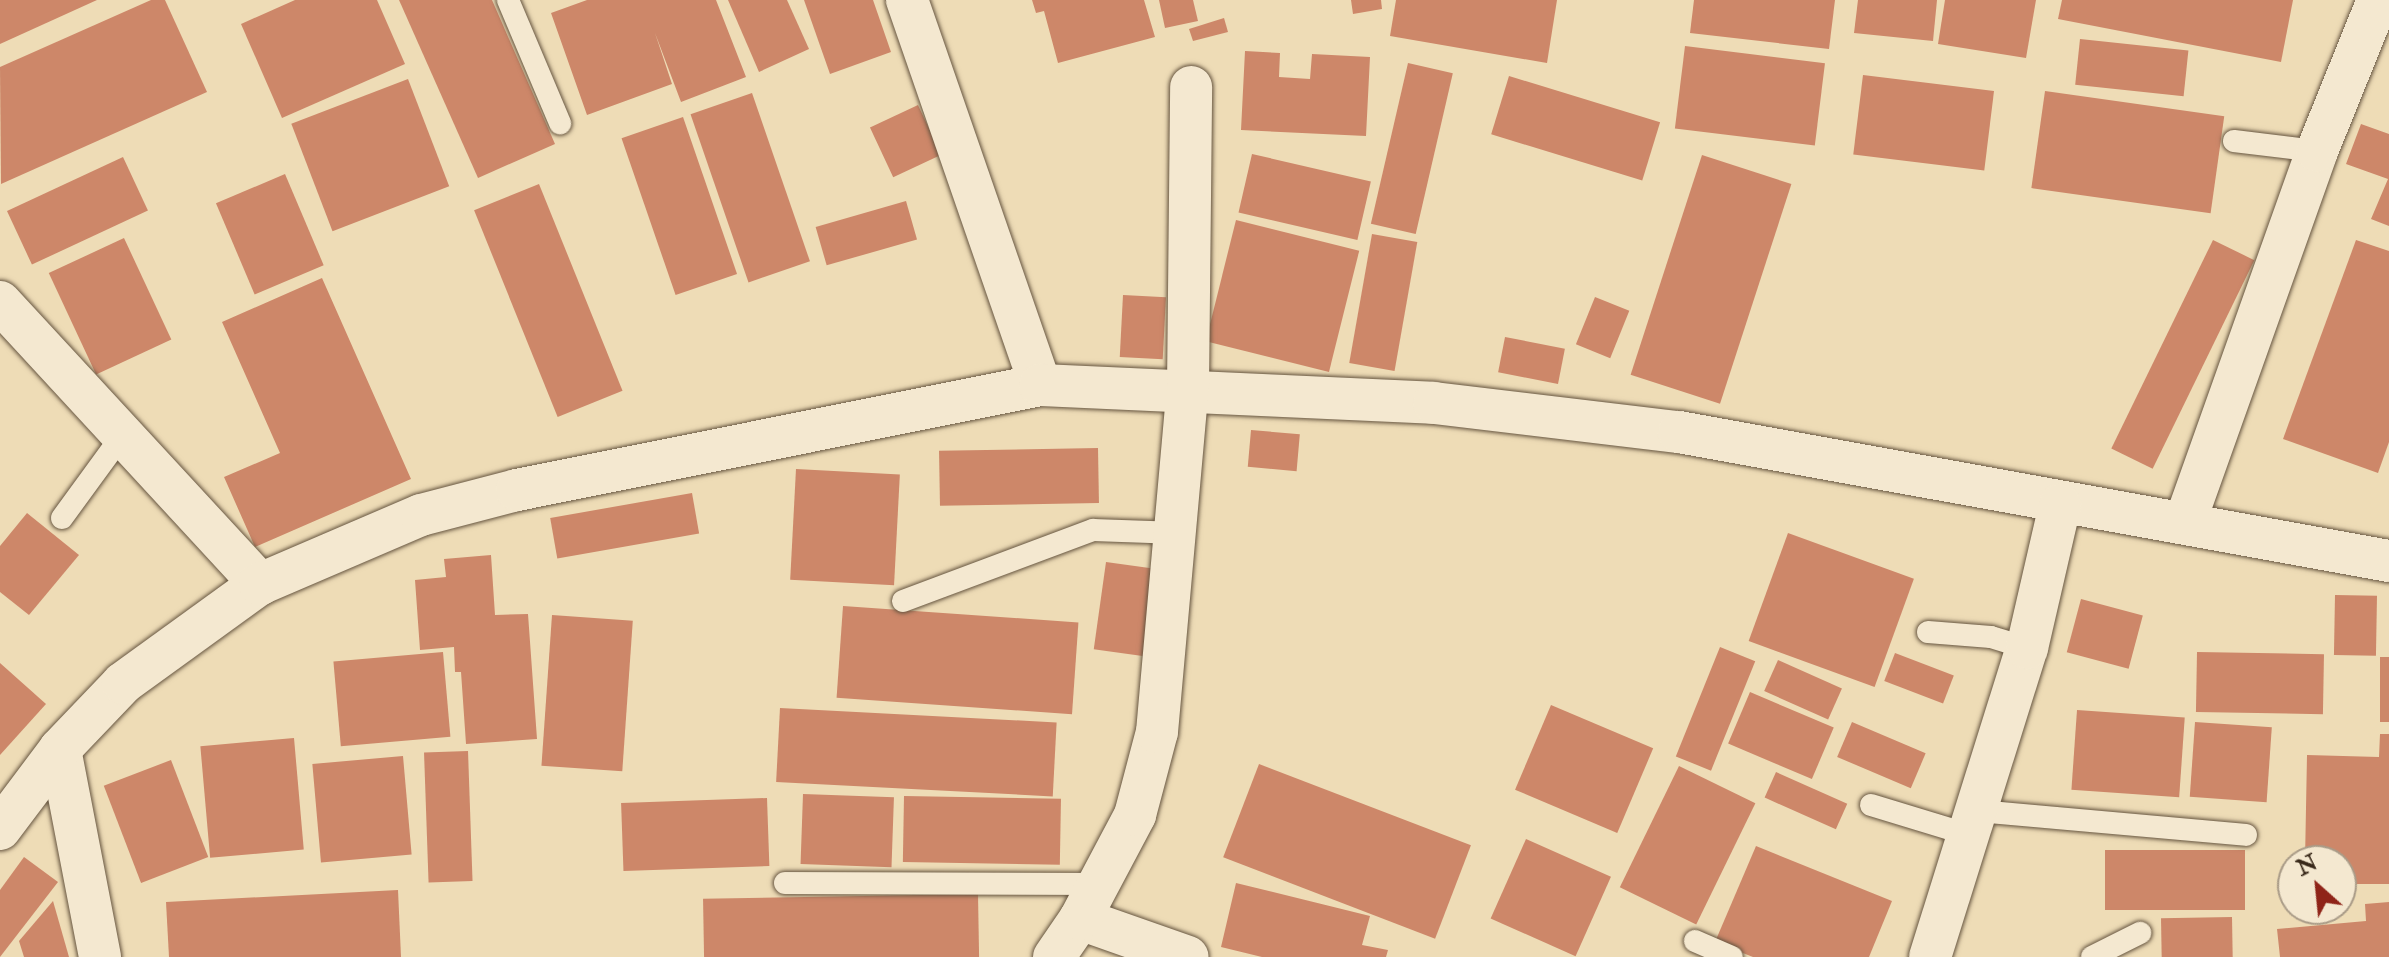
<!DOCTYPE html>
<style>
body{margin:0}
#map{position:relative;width:2389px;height:957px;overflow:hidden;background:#eedcb6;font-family:"IM FELL Double Pica",serif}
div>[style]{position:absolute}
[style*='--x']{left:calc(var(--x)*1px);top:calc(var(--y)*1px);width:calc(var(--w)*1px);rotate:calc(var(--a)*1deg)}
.building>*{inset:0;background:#cd8769;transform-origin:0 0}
.roads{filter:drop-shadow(0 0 2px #665540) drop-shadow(0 0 2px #665540)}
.lane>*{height:22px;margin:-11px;padding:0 11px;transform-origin:11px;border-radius:11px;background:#f4e8d0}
.street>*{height:42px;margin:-21px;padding:0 21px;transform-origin:21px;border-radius:21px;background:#f4e8d0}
span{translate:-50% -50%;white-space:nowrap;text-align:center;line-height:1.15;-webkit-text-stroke:8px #f4e8d0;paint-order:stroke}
.north{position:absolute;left:2277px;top:845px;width:80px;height:80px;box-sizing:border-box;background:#f4e8d0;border:2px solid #a99b87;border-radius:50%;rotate:333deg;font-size:22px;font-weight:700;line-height:32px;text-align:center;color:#382819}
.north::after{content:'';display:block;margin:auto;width:28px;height:36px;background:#8f2418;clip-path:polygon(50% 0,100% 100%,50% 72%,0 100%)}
</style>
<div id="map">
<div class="building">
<div style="clip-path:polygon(0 0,97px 0,0 44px)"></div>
<div style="clip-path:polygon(151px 0,165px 0,207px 92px,1px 184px,0 67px)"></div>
<div style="clip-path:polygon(295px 0,377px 0,405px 64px,282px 118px,241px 24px)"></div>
<div style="clip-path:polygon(399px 0,492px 0,555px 144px,478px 178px)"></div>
<div style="clip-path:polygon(587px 0,716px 0,746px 77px,681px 102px,655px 33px,672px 84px,587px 115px,551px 13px)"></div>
<div style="clip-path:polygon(728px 0,787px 0,809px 49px,759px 72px)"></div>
<div style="clip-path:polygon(804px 0,873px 0,891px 52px,830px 74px)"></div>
<div style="clip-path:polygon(1032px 0,1144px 0,1155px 37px,1058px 63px,1044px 11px,1036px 13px)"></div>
<div style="clip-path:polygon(1159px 0,1193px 0,1198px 21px,1165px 28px)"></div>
<div style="clip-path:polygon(1351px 0,1381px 0,1382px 9px,1353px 14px)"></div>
<div style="clip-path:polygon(1396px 0,1557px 0,1547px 63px,1390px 36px)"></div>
<div style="clip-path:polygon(1694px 0,1835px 0,1829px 49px,1690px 33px)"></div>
<div style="clip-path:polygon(1858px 0,1937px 0,1933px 41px,1854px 33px)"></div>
<div style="clip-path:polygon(1945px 0,2036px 0,2026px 58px,1938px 44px)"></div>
<div style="clip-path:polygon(2062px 0,2293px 0,2281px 62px,2058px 19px)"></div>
<div style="clip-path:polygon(1224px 18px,1228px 32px,1193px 41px,1189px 29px)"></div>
<div style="left:2080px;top:39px;width:109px;height:46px;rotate:6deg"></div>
<div style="left:1685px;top:46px;width:141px;height:83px;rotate:7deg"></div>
<div style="clip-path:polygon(1245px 51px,1280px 53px,1279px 77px,1310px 79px,1312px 54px,1370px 57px,1366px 136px,1241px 130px)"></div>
<div style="left:1408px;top:63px;width:46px;height:165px;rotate:13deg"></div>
<div style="left:1863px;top:75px;width:132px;height:80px;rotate:7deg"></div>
<div style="left:1509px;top:76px;width:158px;height:61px;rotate:17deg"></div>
<div style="left:408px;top:79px;width:115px;height:125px;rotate:69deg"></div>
<div style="left:2045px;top:91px;width:181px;height:98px;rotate:8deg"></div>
<div style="left:752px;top:93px;width:178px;height:65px;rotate:71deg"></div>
<div style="left:918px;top:105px;width:55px;height:53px;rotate:65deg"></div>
<div style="left:683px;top:117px;width:166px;height:65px;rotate:71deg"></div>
<div style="clip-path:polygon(2361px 124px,2389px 134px,2389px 226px,2371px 219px,2388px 179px,2346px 164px)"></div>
<div style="left:1252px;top:154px;width:122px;height:60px;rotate:13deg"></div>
<div style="left:1702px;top:155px;width:94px;height:231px;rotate:18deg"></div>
<div style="left:123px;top:157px;width:59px;height:128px;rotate:65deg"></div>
<div style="left:285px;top:174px;width:99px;height:75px;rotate:67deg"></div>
<div style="left:539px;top:184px;width:223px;height:70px;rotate:68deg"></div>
<div style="left:906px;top:201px;width:40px;height:94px;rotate:74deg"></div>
<div style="left:1236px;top:220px;width:127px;height:125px;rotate:14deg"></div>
<div style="left:1372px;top:234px;width:46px;height:131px;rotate:10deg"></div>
<div style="left:124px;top:238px;width:112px;height:83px;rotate:65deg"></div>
<div style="left:2213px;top:240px;width:46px;height:232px;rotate:26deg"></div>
<div style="clip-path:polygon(2356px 240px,2389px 251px,2389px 442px,2378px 473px,2283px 439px)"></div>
<div style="clip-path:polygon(322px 278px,411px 479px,255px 547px,224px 477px,280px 453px,222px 322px)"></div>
<div style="left:1123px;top:295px;width:43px;height:62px;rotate:3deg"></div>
<div style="left:1595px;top:297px;width:37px;height:51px;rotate:22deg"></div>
<div style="left:1505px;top:337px;width:61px;height:36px;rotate:11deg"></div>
<div style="left:1251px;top:430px;width:49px;height:37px;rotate:5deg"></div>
<div style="left:1098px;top:448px;width:55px;height:159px;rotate:89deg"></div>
<div style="left:796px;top:469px;width:104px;height:111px;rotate:3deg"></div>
<div style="left:692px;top:493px;width:41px;height:144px;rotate:80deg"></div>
<div style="clip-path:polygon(27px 513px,79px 555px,29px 615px,0 592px,0 546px)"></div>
<div style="left:1788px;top:533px;width:134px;height:115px;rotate:20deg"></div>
<div style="clip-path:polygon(491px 555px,495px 615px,528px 614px,537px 739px,466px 744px,461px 672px,455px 672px,454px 647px,420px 650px,415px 580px,446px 577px,444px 559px)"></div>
<div style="left:1106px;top:562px;width:51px;height:88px;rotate:8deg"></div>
<div style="left:2335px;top:595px;width:42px;height:60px;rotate:1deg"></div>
<div style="left:2081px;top:599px;width:64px;height:55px;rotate:15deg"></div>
<div style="left:843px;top:606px;width:236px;height:92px;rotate:4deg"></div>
<div style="left:552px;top:615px;width:81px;height:151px;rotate:4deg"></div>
<div style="left:1720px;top:647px;width:38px;height:118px;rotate:22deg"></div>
<div style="left:443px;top:652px;width:85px;height:110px;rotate:85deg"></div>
<div style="left:2197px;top:652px;width:127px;height:60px;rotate:1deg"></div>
<div style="left:1895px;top:653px;width:63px;height:30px;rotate:21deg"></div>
<div style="left:2380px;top:657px;width:9px;height:65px"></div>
<div style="left:1778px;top:660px;width:70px;height:34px;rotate:24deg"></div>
<div style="clip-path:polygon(0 663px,46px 704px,0 755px)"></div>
<div style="left:1750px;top:692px;width:91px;height:56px;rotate:23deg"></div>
<div style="left:1551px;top:705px;width:111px;height:92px;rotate:23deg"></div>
<div style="left:780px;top:708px;width:277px;height:74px;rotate:3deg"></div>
<div style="left:2077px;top:710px;width:108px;height:80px;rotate:4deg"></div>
<div style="left:1852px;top:722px;width:80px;height:38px;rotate:23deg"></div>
<div style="left:2195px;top:722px;width:77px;height:75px;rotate:4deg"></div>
<div style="clip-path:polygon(2380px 734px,2389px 734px,2389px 884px,2341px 884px,2341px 861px,2305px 861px,2307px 755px,2379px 757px)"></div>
<div style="left:294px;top:738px;width:112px;height:94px;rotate:85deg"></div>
<div style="left:468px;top:751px;width:130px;height:44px;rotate:88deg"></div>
<div style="left:403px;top:756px;width:99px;height:91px;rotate:85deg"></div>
<div style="left:171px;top:760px;width:104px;height:72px;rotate:69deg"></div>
<div style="left:1259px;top:764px;width:227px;height:100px;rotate:21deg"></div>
<div style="left:1679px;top:766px;width:85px;height:135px;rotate:26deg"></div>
<div style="left:1776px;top:772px;width:78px;height:28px;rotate:24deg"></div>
<div style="left:803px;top:794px;width:91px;height:70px;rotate:2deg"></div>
<div style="left:904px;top:796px;width:157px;height:66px;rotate:1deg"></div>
<div style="left:767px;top:798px;width:68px;height:146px;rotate:88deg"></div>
<div style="left:1526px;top:839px;width:93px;height:87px;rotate:24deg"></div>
<div style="clip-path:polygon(1756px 846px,1892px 901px,1869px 957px,1753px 957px,1715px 942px)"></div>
<div style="left:2105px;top:850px;width:140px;height:60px"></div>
<div style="clip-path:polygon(24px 857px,58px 882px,0 957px,0 890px)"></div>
<div style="clip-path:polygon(1236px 883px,1370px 916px,1362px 945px,1388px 950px,1386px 957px,1262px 957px,1221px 947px)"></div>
<div style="clip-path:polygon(398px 890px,401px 957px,169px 957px,166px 902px)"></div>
<div style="left:978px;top:894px;width:63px;height:275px;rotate:89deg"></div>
<div style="clip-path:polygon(53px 901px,69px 957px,24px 957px,19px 941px)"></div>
<div style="clip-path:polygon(2389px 902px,2389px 957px,2280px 957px,2277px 929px,2366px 921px,2365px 904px)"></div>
<div style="left:2232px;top:917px;width:40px;height:71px;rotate:89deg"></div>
</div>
<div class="roads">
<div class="lane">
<div style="--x:508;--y:0;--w:134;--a:67.1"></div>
<div style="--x:2234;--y:141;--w:84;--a:6.9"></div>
<div style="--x:62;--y:518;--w:100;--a:-53.9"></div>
<div style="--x:903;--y:601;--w:203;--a:-20.5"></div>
<div style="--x:1093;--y:530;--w:86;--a:2"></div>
<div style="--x:1928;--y:632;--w:63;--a:4.5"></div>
<div style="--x:1991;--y:637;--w:38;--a:17"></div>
<div style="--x:1871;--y:805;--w:103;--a:16.9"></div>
<div style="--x:1978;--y:811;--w:269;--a:5.1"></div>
<div style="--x:785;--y:883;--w:311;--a:0.2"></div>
<div style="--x:1695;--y:941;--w:40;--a:23.4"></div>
<div style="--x:2092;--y:957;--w:54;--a:-26.6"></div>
</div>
<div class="street">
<div style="--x:907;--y:0;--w:407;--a:70.9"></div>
<div style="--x:0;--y:302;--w:384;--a:47.3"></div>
<div style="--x:2185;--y:522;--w:394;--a:-70.4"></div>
<div style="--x:2317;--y:151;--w:163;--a:-68"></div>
<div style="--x:60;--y:749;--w:212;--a:79.1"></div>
<div style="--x:0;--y:829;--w:100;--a:-53.1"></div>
<div style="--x:60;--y:749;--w:91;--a:-46.3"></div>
<div style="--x:123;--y:683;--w:169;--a:-35.9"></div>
<div style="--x:260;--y:584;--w:175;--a:-23.2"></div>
<div style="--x:421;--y:515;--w:99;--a:-14.6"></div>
<div style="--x:517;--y:490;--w:533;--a:-11.35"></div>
<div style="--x:1040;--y:385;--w:394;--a:2.6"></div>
<div style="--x:1434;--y:403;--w:247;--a:6.8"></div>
<div style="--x:1679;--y:432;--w:722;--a:10.3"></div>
<div style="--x:1080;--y:919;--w:114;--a:19.4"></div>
<div style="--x:1054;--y:957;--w:46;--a:-55.6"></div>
<div style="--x:1080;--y:919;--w:118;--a:-62.1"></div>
<div style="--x:1135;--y:815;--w:86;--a:-75.2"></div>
<div style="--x:1157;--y:732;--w:345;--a:-84.9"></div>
<div style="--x:1188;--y:388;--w:301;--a:-89.4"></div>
<div style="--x:1930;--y:957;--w:324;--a:-72.6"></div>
<div style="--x:2027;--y:648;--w:147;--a:-77"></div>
</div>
</div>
<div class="north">N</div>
</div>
